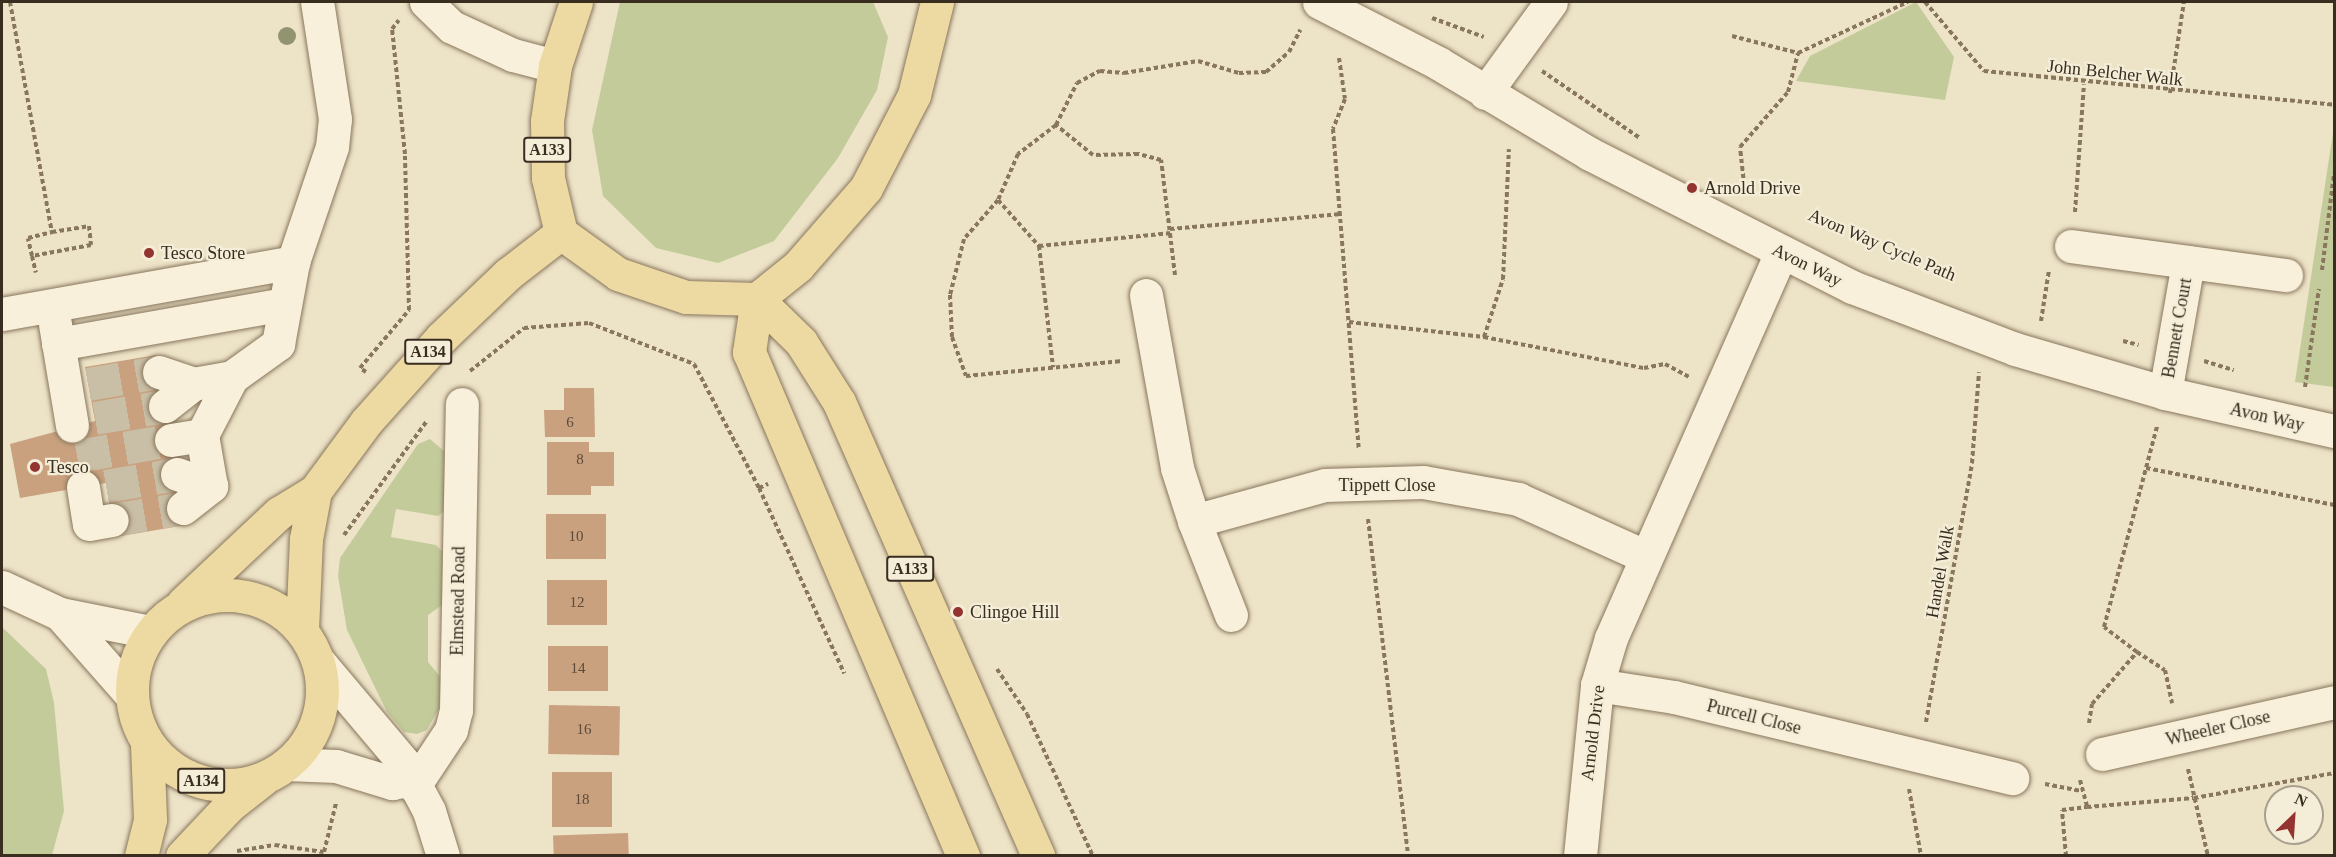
<!DOCTYPE html>
<style>
body{margin:0}
#map{position:relative;width:2336px;height:857px;overflow:hidden;background:#ede3c7;font-family:"Times New Roman",serif}
div>[style]{position:absolute}
[style*='--x']{left:calc(var(--x)*1px);top:calc(var(--y)*1px);width:calc(var(--w)*1px);rotate:calc(var(--a)*1deg)}
.green>*{inset:0;background:#c3cb9b}
.building>*{inset:0;background:#c9a17f;transform-origin:0 0}
.minor-tunnel>*{height:33px;margin-top:-16.5px;transform-origin:0;background:repeating-linear-gradient(90deg,#c9bfa6 0 33px,transparent 0 49px)}
.path>*{height:4px;margin-top:-2px;transform-origin:0;background:repeating-linear-gradient(90deg,#88765d 0 4.5px,transparent 0 7.5px)}
.roads{filter:drop-shadow(0 0 2px #88765d) drop-shadow(0 0 2px #88765d)}
.minor>*{height:33px;margin:-16.5px;padding:0 16.5px;transform-origin:16.5px;border-radius:16.5px;background:#f8f0da}
.major>*{height:33px;margin:-16.5px;padding:0 16.5px;transform-origin:16.5px;border-radius:16.5px;background:#eddaa2}
.major>.ring{margin:-16.5px;padding:0;box-sizing:content-box;background:none;border:33px solid #eddaa2;border-radius:50%}
.trees>*{width:18px;height:18px;margin:-9px;border-radius:50%;background:#929470}
.dots>*{width:16px;height:16px;translate:-50% -50%;box-sizing:border-box;border:3px solid #f4edd7;border-radius:50%}
span{translate:-50% -50%;white-space:nowrap;text-align:center;line-height:1.15;-webkit-text-stroke:4.5px #f4edd7;paint-order:stroke}
.number-label{font-size:15px;color:#5d4a38}
.number-label span{-webkit-text-stroke-width:0}
.shield-label span{padding:2px 4px;background:#f4edd7;border:2px solid;border-radius:4px;-webkit-text-stroke-width:0}
.shield-label{font-size:16px;color:#392d20;font-weight:700}
.street-label{font-size:18px;color:#392d20}
.poi-label{font-size:18px;color:#392d20}
.left{translate:0 -50%;text-align:left}
.frame{position:absolute;inset:0;border:3px solid #392d20;pointer-events:none}
.north{position:absolute;left:2264px;top:785px;width:60px;height:60px;box-sizing:border-box;background:#f4edd7;border:2px solid #a9a08e;border-radius:50%;rotate:25deg;font-size:16px;font-weight:700;line-height:24px;text-align:center;color:#392d20}
.north::after{content:'';display:block;margin:auto;width:21px;height:27px;background:#943430;clip-path:polygon(50% 0,100% 100%,50% 72%,0 100%)}
</style>
<div id="map">
<div class="green">
<div style="clip-path:polygon(620px 2px,873px 2px,888px 37px,877px 90px,838px 158px,774px 241px,718px 263px,656px 248px,603px 196px,592px 130px)"></div>
<div style="clip-path:polygon(1916px 2px,1954px 57px,1945px 100px,1796px 81px,1810px 56px)"></div>
<div style="clip-path:polygon(2334px 126px,2334px 387px,2295px 382px)"></div>
<div style="clip-path:polygon(430px 439px,445px 452px,444px 511px,438px 516px,396px 509px,391px 537px,436px 545px,445px 554px,442px 605px,428px 615px,428px 662px,443px 680px,439px 708px,427px 730px,417px 734px,404px 732px,387px 712px,347px 630px,338px 576px,340px 558px,418px 444px)"></div>
<div style="clip-path:polygon(2px 627px,46px 669px,54px 703px,64px 811px,52px 855px,2px 855px)"></div>
</div>
<div class="building">
<div style="clip-path:polygon(156px 355px,186px 525px,115px 537px,106px 483px,20px 498px,10px 444px,95px 421px,85px 367px)"></div>
<div style="clip-path:polygon(564px 388px,594px 388px,595px 437px,545px 437px,544px 410px,564px 410px)"></div>
<div style="clip-path:polygon(547px 442px,589px 442px,589px 452px,614px 452px,614px 486px,591px 486px,591px 495px,547px 495px)"></div>
<div style="left:546px;top:514px;width:60px;height:45px"></div>
<div style="left:547px;top:580px;width:60px;height:45px"></div>
<div style="left:548px;top:646px;width:60px;height:45px"></div>
<div style="left:549px;top:705px;width:71px;height:49px;rotate:1deg"></div>
<div style="left:612px;top:772px;width:55px;height:60px;rotate:90deg"></div>
<div style="left:628px;top:833px;width:23px;height:75px;rotate:88deg"></div>
</div>
<div class="minor-tunnel">
<div style="--x:88;--y:384;--w:72;--a:-9.6"></div>
<div style="--x:95;--y:418;--w:71;--a:-9.7"></div>
<div style="--x:77;--y:456;--w:95;--a:-9.7"></div>
<div style="--x:106;--y:486;--w:72;--a:-9.6"></div>
<div style="--x:112;--y:520;--w:72;--a:-9.6"></div>
</div>
<div class="path">
<div style="--x:10;--y:2;--w:234;--a:79.7"></div>
<div style="--x:52;--y:232;--w:37;--a:-9"></div>
<div style="--x:89;--y:226;--w:19;--a:84"></div>
<div style="--x:91;--y:245;--w:60;--a:169.4"></div>
<div style="--x:32;--y:256;--w:17;--a:77"></div>
<div style="--x:1925;--y:2;--w:91;--a:49.5"></div>
<div style="--x:1984;--y:71;--w:352;--a:5.5"></div>
<div style="--x:1432;--y:18;--w:55;--a:20.1"></div>
<div style="--x:1732;--y:36;--w:68;--a:14.4"></div>
<div style="--x:1339;--y:58;--w:41;--a:81.7"></div>
<div style="--x:1345;--y:99;--w:32;--a:112"></div>
<div style="--x:1333;--y:129;--w:321;--a:85.4"></div>
<div style="--x:1542;--y:71;--w:119;--a:34.4"></div>
<div style="--x:2170;--y:93;--w:92;--a:-81.3"></div>
<div style="--x:1056;--y:125;--w:48;--a:142.7"></div>
<div style="--x:1018;--y:154;--w:50;--a:113.5"></div>
<div style="--x:998;--y:200;--w:62;--a:48.3"></div>
<div style="--x:1039;--y:246;--w:133;--a:-5.6"></div>
<div style="--x:1745;--y:193;--w:46;--a:-96.2"></div>
<div style="--x:1740;--y:147;--w:73;--a:-48.9"></div>
<div style="--x:1788;--y:92;--w:40;--a:-75.6"></div>
<div style="--x:1798;--y:53;--w:121;--a:-24.9"></div>
<div style="--x:998;--y:200;--w:52;--a:131.1"></div>
<div style="--x:964;--y:239;--w:58;--a:104"></div>
<div style="--x:950;--y:295;--w:42;--a:87.3"></div>
<div style="--x:952;--y:337;--w:41;--a:70.3"></div>
<div style="--x:966;--y:376;--w:157;--a:-5.5"></div>
<div style="--x:2075;--y:212;--w:128;--a:-86"></div>
<div style="--x:1170;--y:229;--w:172;--a:-5"></div>
<div style="--x:1039;--y:246;--w:122;--a:83.4"></div>
<div style="--x:32;--y:256;--w:18;--a:-103"></div>
<div style="--x:28;--y:238;--w:25;--a:-14"></div>
<div style="--x:2322;--y:270;--w:98;--a:-82.9"></div>
<div style="--x:1175;--y:275;--w:116;--a:-96.9"></div>
<div style="--x:1161;--y:160;--w:24;--a:-165"></div>
<div style="--x:1138;--y:154;--w:45;--a:178.7"></div>
<div style="--x:1093;--y:155;--w:48;--a:-141"></div>
<div style="--x:1056;--y:125;--w:47;--a:-63.4"></div>
<div style="--x:1077;--y:83;--w:26;--a:-28"></div>
<div style="--x:1100;--y:71;--w:24;--a:5"></div>
<div style="--x:1124;--y:73;--w:75;--a:-9.2"></div>
<div style="--x:1198;--y:61;--w:43;--a:16.3"></div>
<div style="--x:1239;--y:73;--w:27;--a:-2"></div>
<div style="--x:1266;--y:72;--w:30;--a:-41"></div>
<div style="--x:1289;--y:52;--w:25;--a:-63"></div>
<div style="--x:2041;--y:321;--w:52;--a:-81.1"></div>
<div style="--x:1349;--y:322;--w:136;--a:6.3"></div>
<div style="--x:1484;--y:337;--w:163;--a:11"></div>
<div style="--x:1644;--y:368;--w:21;--a:-11"></div>
<div style="--x:1665;--y:364;--w:27;--a:28"></div>
<div style="--x:1484;--y:337;--w:61;--a:-71.9"></div>
<div style="--x:1503;--y:279;--w:130;--a:-87.4"></div>
<div style="--x:2123;--y:341;--w:16;--a:14"></div>
<div style="--x:2204;--y:361;--w:31;--a:17"></div>
<div style="--x:470;--y:371;--w:69;--a:-38.5"></div>
<div style="--x:524;--y:328;--w:65;--a:-4.4"></div>
<div style="--x:589;--y:323;--w:113;--a:21.3"></div>
<div style="--x:694;--y:364;--w:140;--a:62.3"></div>
<div style="--x:759;--y:488;--w:10;--a:-24"></div>
<div style="--x:366;--y:372;--w:7;--a:-146"></div>
<div style="--x:360;--y:368;--w:76;--a:-49.8"></div>
<div style="--x:409;--y:310;--w:156;--a:-91.5"></div>
<div style="--x:405;--y:154;--w:126;--a:-95.9"></div>
<div style="--x:392;--y:29;--w:11;--a:-52"></div>
<div style="--x:2305;--y:387;--w:99;--a:-81.9"></div>
<div style="--x:2146;--y:468;--w:192;--a:11.1"></div>
<div style="--x:759;--y:488;--w:204;--a:65.3"></div>
<div style="--x:1368;--y:519;--w:339;--a:83.2"></div>
<div style="--x:344;--y:535;--w:140;--a:-54"></div>
<div style="--x:2137;--y:652;--w:33;--a:33"></div>
<div style="--x:2165;--y:670;--w:34;--a:78"></div>
<div style="--x:997;--y:669;--w:54;--a:56.3"></div>
<div style="--x:1027;--y:714;--w:157;--a:65.1"></div>
<div style="--x:1926;--y:722;--w:263;--a:-79.9"></div>
<div style="--x:1972;--y:463;--w:91;--a:-85.6"></div>
<div style="--x:2089;--y:723;--w:19;--a:-81"></div>
<div style="--x:2092;--y:704;--w:69;--a:-49.1"></div>
<div style="--x:2137;--y:652;--w:41;--a:-142.9"></div>
<div style="--x:2104;--y:627;--w:208;--a:-75.2"></div>
<div style="--x:2188;--y:769;--w:89;--a:77.1"></div>
<div style="--x:2080;--y:780;--w:28;--a:75"></div>
<div style="--x:2087;--y:807;--w:107;--a:-4.8"></div>
<div style="--x:2194;--y:798;--w:142;--a:-10.1"></div>
<div style="--x:2045;--y:784;--w:37;--a:11"></div>
<div style="--x:1909;--y:789;--w:68;--a:79.8"></div>
<div style="--x:237;--y:851;--w:38;--a:-9"></div>
<div style="--x:275;--y:845;--w:49;--a:8.1"></div>
<div style="--x:324;--y:852;--w:50;--a:-76.2"></div>
<div style="--x:2066;--y:856;--w:46;--a:-95"></div>
<div style="--x:2062;--y:810;--w:25;--a:-7"></div>
</div>
<div class="roads">
<div class="minor">
<div style="--x:426;--y:2;--w:36;--a:44"></div>
<div style="--x:452;--y:27;--w:67;--a:24.7"></div>
<div style="--x:513;--y:55;--w:43;--a:14.7"></div>
<div style="--x:1319;--y:2;--w:134;--a:27.1"></div>
<div style="--x:1438;--y:63;--w:177;--a:30.9"></div>
<div style="--x:1590;--y:154;--w:294;--a:26.9"></div>
<div style="--x:1852;--y:287;--w:174;--a:20.8"></div>
<div style="--x:2015;--y:349;--w:156;--a:16.3"></div>
<div style="--x:2165;--y:393;--w:173;--a:12.7"></div>
<div style="--x:1485;--y:93;--w:112;--a:-54"></div>
<div style="--x:2071;--y:246;--w:217;--a:7.7"></div>
<div style="--x:1146;--y:295;--w:176;--a:79.8"></div>
<div style="--x:1177;--y:468;--w:56;--a:72.2"></div>
<div style="--x:2;--y:314;--w:296;--a:-10.1"></div>
<div style="--x:55;--y:324;--w:103;--a:80.5"></div>
<div style="--x:58;--y:344;--w:230;--a:-10"></div>
<div style="--x:159;--y:372;--w:36;--a:19"></div>
<div style="--x:2165;--y:393;--w:133;--a:-80"></div>
<div style="--x:165;--y:406;--w:36;--a:-38"></div>
<div style="--x:193;--y:384;--w:40;--a:-10"></div>
<div style="--x:171;--y:440;--w:31;--a:-9"></div>
<div style="--x:177;--y:474;--w:36;--a:19"></div>
<div style="--x:211;--y:486;--w:52;--a:-100"></div>
<div style="--x:202;--y:435;--w:65;--a:-62.7"></div>
<div style="--x:232;--y:377;--w:57;--a:-35.7"></div>
<div style="--x:278;--y:344;--w:83;--a:-79.6"></div>
<div style="--x:293;--y:262;--w:121;--a:-71.3"></div>
<div style="--x:332;--y:147;--w:28;--a:-84"></div>
<div style="--x:335;--y:119;--w:118;--a:-98.7"></div>
<div style="--x:83;--y:487;--w:37;--a:81"></div>
<div style="--x:89;--y:524;--w:23;--a:-10"></div>
<div style="--x:183;--y:508;--w:36;--a:-38"></div>
<div style="--x:2;--y:587;--w:64;--a:25"></div>
<div style="--x:60;--y:614;--w:93;--a:11.2"></div>
<div style="--x:60;--y:614;--w:109;--a:48.7"></div>
<div style="--x:1231;--y:615;--w:101;--a:-111.5"></div>
<div style="--x:1194;--y:521;--w:136;--a:-15.4"></div>
<div style="--x:1325;--y:485;--w:98;--a:-1.8"></div>
<div style="--x:1423;--y:482;--w:97;--a:10.1"></div>
<div style="--x:1518;--y:499;--w:138;--a:24.3"></div>
<div style="--x:318;--y:661;--w:132;--a:49.9"></div>
<div style="--x:403;--y:762;--w:55;--a:62"></div>
<div style="--x:429;--y:811;--w:47;--a:72.7"></div>
<div style="--x:1597;--y:685;--w:78;--a:8.9"></div>
<div style="--x:1674;--y:697;--w:348;--a:13.5"></div>
<div style="--x:2102;--y:754;--w:238;--a:-12.6"></div>
<div style="--x:287;--y:764;--w:49;--a:2.3"></div>
<div style="--x:336;--y:766;--w:59;--a:16.9"></div>
<div style="--x:392;--y:783;--w:15;--a:-11"></div>
<div style="--x:414;--y:786;--w:67;--a:-56.5"></div>
<div style="--x:451;--y:730;--w:21;--a:-76"></div>
<div style="--x:456;--y:710;--w:306;--a:-88.9"></div>
<div style="--x:1580;--y:856;--w:172;--a:-84.3"></div>
<div style="--x:1597;--y:685;--w:49;--a:-73.4"></div>
<div style="--x:1611;--y:638;--w:422;--a:-66.2"></div>
</div>
<div class="major">
<div style="--x:576;--y:2;--w:67;--a:108.2"></div>
<div style="--x:555;--y:66;--w:56;--a:98.3"></div>
<div style="--x:547;--y:121;--w:57;--a:89"></div>
<div style="--x:548;--y:178;--w:57;--a:76.7"></div>
<div style="--x:561;--y:233;--w:70;--a:35.7"></div>
<div style="--x:618;--y:274;--w:72;--a:18.7"></div>
<div style="--x:686;--y:297;--w:71;--a:1.6"></div>
<div style="--x:757;--y:299;--w:53;--a:-38.8"></div>
<div style="--x:798;--y:266;--w:103;--a:-48.9"></div>
<div style="--x:866;--y:188;--w:105;--a:-62.7"></div>
<div style="--x:914;--y:95;--w:96;--a:-76.1"></div>
<div style="--x:757;--y:299;--w:62;--a:44.3"></div>
<div style="--x:801;--y:342;--w:71;--a:57.7"></div>
<div style="--x:839;--y:402;--w:496;--a:66.3"></div>
<div style="--x:757;--y:299;--w:54;--a:98.6"></div>
<div style="--x:749;--y:352;--w:548;--a:66.99"></div>
<div class="ring" style="left:132px;top:595px;width:157px;height:157px"></div>
<div style="--x:183;--y:603;--w:132;--a:-43.2"></div>
<div style="--x:279;--y:513;--w:42;--a:-31.4"></div>
<div style="--x:315;--y:491;--w:86;--a:-53.5"></div>
<div style="--x:366;--y:422;--w:113;--a:-48.2"></div>
<div style="--x:441;--y:338;--w:93;--a:-43.7"></div>
<div style="--x:508;--y:274;--w:67;--a:-37.7"></div>
<div style="--x:302;--y:630;--w:91;--a:-87.5"></div>
<div style="--x:306;--y:539;--w:49;--a:-79.4"></div>
<div style="--x:141;--y:856;--w:38;--a:-76"></div>
<div style="--x:150;--y:819;--w:74;--a:-92.3"></div>
<div style="--x:182;--y:856;--w:70;--a:-46.7"></div>
<div style="--x:230;--y:805;--w:41;--a:-38"></div>
</div>
</div>
<div class="trees">
<div style="left:287px;top:36px"></div>
</div>
<div class="dots">
<div style="left:1692px;top:188px;background:#943430"></div>
<div style="left:149px;top:253px;background:#943430"></div>
<div style="left:35px;top:467px;background:#943430"></div>
<div style="left:958px;top:612px;background:#943430"></div>
</div>
<div class="number-label">
<span style="left:570px;top:423px">6</span>
<span style="left:580px;top:460px">8</span>
<span style="left:576px;top:537px">10</span>
<span style="left:577px;top:603px">12</span>
<span style="left:578px;top:669px">14</span>
<span style="left:584px;top:730px">16</span>
<span style="left:582px;top:800px">18</span>
</div>
<div class="shield-label">
<span style="left:547px;top:150px">A133</span>
<span style="left:428px;top:352px">A134</span>
<span style="left:910px;top:569px">A133</span>
<span style="left:201px;top:781px">A134</span>
</div>
<div class="street-label">
<span style="left:2115px;top:73px;rotate:6deg">John Belcher Walk</span>
<span style="left:1882px;top:245px;rotate:23deg">Avon Way Cycle Path</span>
<span style="left:1807px;top:265px;rotate:26deg">Avon Way</span>
<span style="left:2177px;top:328px;rotate:-80deg">Bennett Court</span>
<span style="left:2267px;top:417px;rotate:13deg">Avon Way</span>
<span style="left:1387px;top:485px">Tippett Close</span>
<span style="left:1940px;top:572px;rotate:-80deg">Handel Walk</span>
<span style="left:458px;top:601px;rotate:-89deg">Elmstead Road</span>
<span style="left:1754px;top:717px;rotate:14deg">Purcell Close</span>
<span style="left:2218px;top:728px;rotate:-13deg">Wheeler Close</span>
<span style="left:1593px;top:733px;rotate:-83deg">Arnold Drive</span>
</div>
<div class="poi-label">
<span class="left" style="left:1704px;top:188px">Arnold Drive</span>
<span class="left" style="left:161px;top:253px">Tesco Store</span>
<span class="left" style="left:47px;top:467px">Tesco</span>
<span class="left" style="left:970px;top:612px">Clingoe Hill</span>
</div>
<div class="frame"></div>
<div class="north">N</div>
</div>
